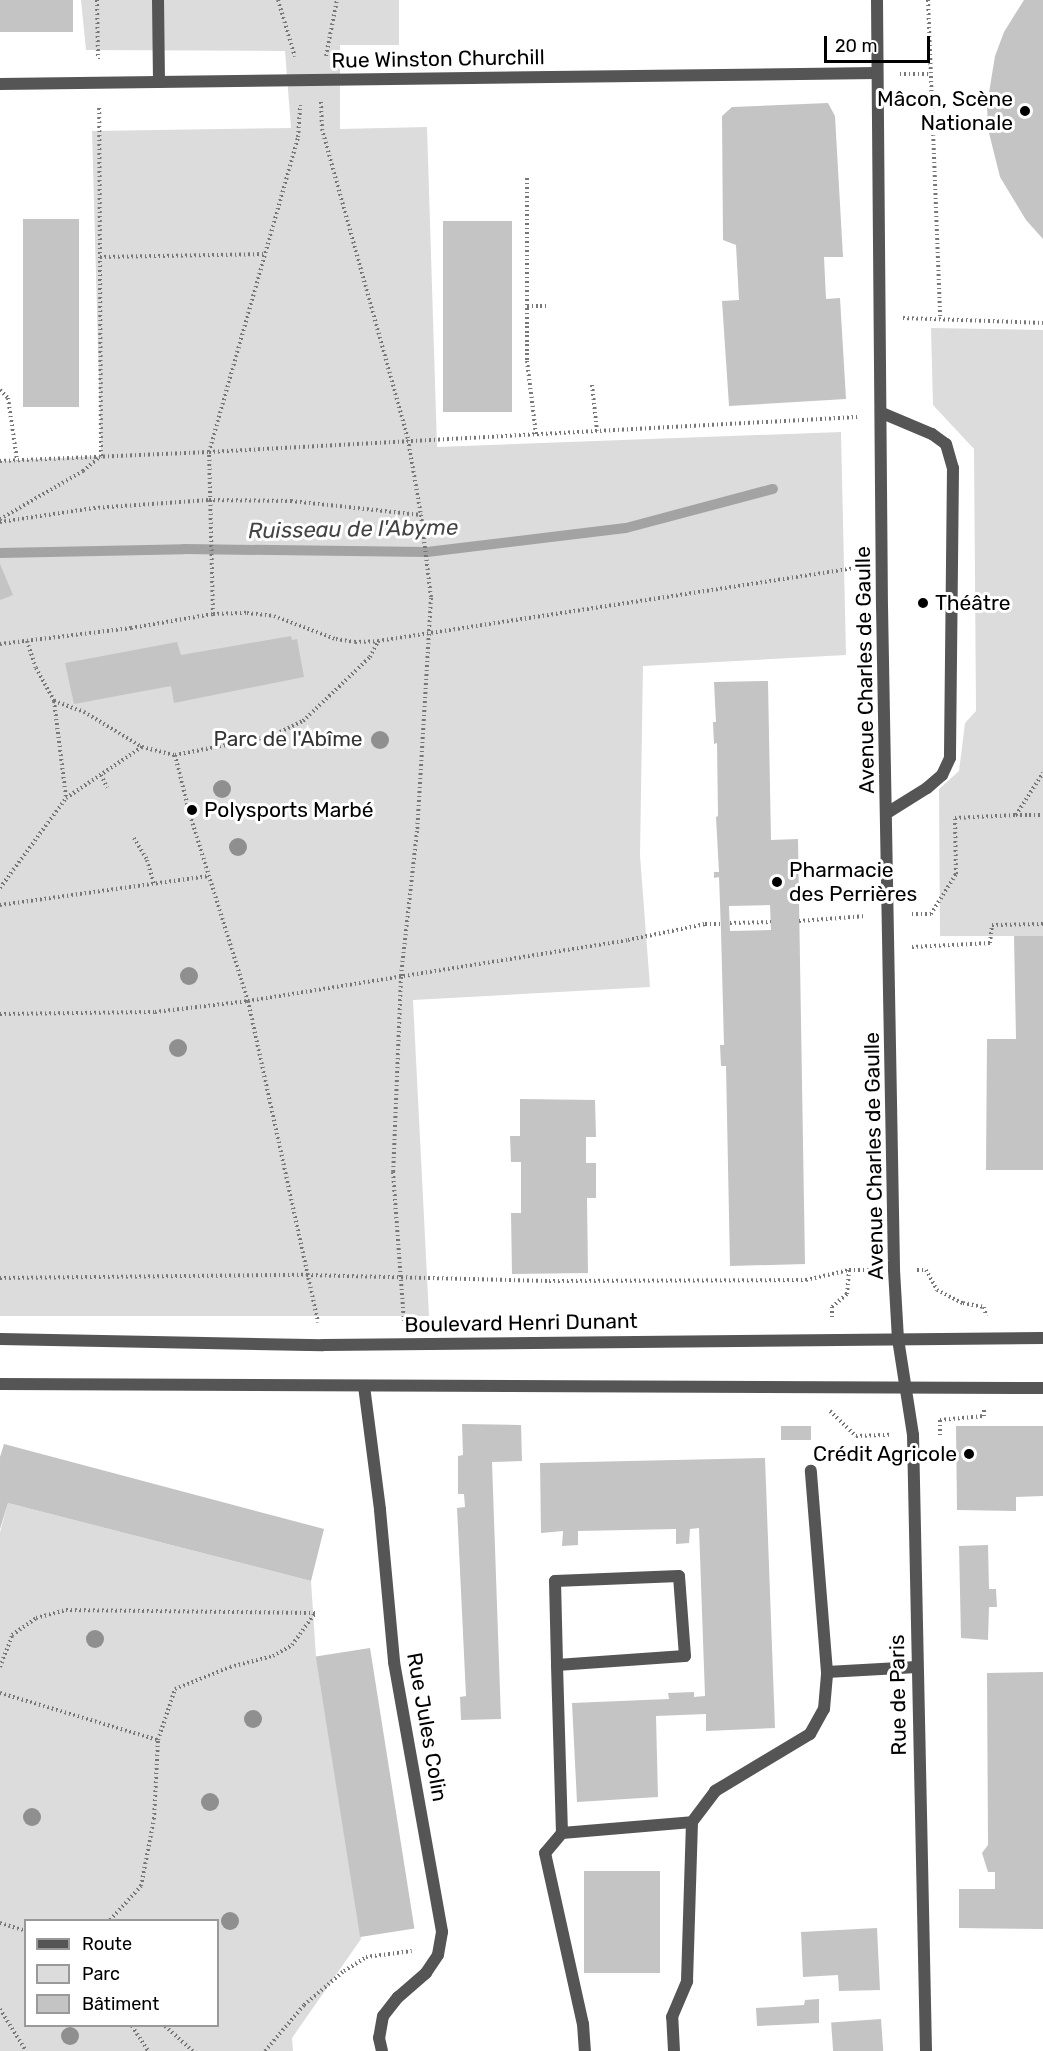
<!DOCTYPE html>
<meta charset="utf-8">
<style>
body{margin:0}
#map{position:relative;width:1043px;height:2051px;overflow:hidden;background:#fff;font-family:Rubik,sans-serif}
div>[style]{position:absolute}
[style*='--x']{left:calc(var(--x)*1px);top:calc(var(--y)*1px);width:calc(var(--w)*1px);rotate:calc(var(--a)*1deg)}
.green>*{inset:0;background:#dcdcdc}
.stream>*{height:10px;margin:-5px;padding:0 5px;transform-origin:5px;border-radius:5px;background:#a3a3a3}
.building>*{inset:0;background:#c4c4c4;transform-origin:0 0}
.path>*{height:4px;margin-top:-2px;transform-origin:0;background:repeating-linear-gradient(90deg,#777 0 1.5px,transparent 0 4.5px)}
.service>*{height:12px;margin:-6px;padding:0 6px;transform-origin:6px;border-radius:6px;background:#555}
.minor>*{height:12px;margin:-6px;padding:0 6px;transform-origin:6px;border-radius:6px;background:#555}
.tertiary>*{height:12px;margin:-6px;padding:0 6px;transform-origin:6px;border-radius:6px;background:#555}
.trees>*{width:18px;height:18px;margin:-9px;border-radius:50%;background:#8f8f8f}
.dots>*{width:16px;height:16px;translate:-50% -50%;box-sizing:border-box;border:3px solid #fff;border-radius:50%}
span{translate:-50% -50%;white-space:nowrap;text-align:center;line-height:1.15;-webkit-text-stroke:6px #fff;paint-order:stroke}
.street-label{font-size:21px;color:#000}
.poi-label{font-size:21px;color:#000}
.right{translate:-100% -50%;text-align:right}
.left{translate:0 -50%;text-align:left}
.park-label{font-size:21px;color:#333}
.water-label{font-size:22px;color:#444;font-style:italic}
.legend{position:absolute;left:24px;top:1919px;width:195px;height:108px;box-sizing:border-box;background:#fff;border:2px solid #999;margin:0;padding:8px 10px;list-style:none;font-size:18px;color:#000}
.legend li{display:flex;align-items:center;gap:12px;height:30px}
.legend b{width:30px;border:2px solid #999}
.scale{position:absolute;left:824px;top:36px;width:106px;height:27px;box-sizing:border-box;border:3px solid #000;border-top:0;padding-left:8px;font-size:18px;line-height:21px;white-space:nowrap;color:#000;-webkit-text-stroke:4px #fff;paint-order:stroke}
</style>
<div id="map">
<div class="green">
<div style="clip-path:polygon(81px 0,399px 0,399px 45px,340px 45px,340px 129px,427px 127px,437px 447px,841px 432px,846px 655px,643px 666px,640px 855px,650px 987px,413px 1000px,429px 1316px,0 1316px,0 461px,101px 456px,92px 131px,291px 128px,285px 51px,86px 50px)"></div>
<div style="clip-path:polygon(931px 328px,1043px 330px,1043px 936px,940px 936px,939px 789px,959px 771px,965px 723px,976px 711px,974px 449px,933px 405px)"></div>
<div style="clip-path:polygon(evenodd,8px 1503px,311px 1581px,316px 1657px,361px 1939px,292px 2038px,293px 2051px,0 2051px,0 1532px,8px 1503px,26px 1920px,218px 1920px,218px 2026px,26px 2026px,26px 1920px)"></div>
</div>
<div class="stream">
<div style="--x:0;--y:553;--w:184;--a:-1.2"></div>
<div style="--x:184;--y:549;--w:243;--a:0.7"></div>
<div style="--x:427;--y:552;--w:200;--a:-6.9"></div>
<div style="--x:626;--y:528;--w:152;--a:-14.9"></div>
</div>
<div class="building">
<div style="left:0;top:0;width:73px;height:32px"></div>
<div style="clip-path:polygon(1024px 0,1043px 0,1043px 239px,1026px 220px,1000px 177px,988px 129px,987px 105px,995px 56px,1004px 32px)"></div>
<div style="clip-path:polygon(828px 103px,835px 116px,843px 257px,824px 257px,826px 299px,840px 298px,846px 399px,729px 406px,722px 301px,739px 300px,736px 245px,723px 240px,722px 116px,732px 107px)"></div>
<div style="left:23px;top:219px;width:56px;height:188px"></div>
<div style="left:512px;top:221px;width:191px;height:69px;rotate:90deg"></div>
<div style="clip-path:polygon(0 564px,13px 595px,0 600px)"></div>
<div style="clip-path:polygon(291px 636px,292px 640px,297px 639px,304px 677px,174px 703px,171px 686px,74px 704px,65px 663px,177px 642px,181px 655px)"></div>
<div style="clip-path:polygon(evenodd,768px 681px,771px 840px,798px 839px,805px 1264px,730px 1266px,726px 1066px,721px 1066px,720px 1045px,724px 1045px,721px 931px,719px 877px,714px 878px,714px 872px,719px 872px,716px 817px,718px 816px,717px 743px,714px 744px,713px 722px,716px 722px,714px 682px,768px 681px,770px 905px,771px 930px,730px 931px,729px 906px,770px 905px)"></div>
<div style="clip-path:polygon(1014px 936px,1043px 936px,1043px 1170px,986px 1170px,987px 1039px,1016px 1039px)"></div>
<div style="clip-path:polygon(520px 1099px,595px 1100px,596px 1137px,586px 1137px,586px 1163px,596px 1163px,596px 1198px,587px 1198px,588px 1273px,512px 1274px,511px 1213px,521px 1213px,521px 1162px,511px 1162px,510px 1136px,520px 1136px)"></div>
<div style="clip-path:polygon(462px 1424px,521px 1425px,522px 1461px,492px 1462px,501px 1719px,461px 1720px,460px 1697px,466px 1696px,457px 1508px,465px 1507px,464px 1494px,458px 1494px,458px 1456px,463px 1455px)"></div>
<div style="left:781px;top:1426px;width:30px;height:14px"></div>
<div style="clip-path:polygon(956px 1426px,1043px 1426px,1043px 1496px,1016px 1497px,1016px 1511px,957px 1510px)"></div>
<div style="clip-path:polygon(4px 1444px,324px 1529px,311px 1581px,8px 1503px,0 1529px,0 1457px)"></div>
<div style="clip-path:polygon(765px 1458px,775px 1728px,706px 1731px,706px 1714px,656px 1716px,658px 1797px,577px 1802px,572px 1703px,669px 1699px,668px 1693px,694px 1692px,694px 1697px,705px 1696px,699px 1528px,690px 1529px,689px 1543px,676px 1544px,676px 1529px,578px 1531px,578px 1545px,562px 1546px,563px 1531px,541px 1533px,540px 1463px)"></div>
<div style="clip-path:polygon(988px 1545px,989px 1589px,996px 1589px,997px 1607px,989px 1607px,988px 1640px,961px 1638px,959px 1546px)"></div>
<div style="left:370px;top:1648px;width:284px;height:55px;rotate:81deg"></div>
<div style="clip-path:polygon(1043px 1672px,1043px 1929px,959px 1928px,959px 1889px,995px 1889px,995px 1872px,988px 1872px,982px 1853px,988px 1845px,987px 1673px)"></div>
<div style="left:584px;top:1871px;width:76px;height:102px"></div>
<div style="clip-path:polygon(877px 1928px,880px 1990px,839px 1991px,838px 1975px,803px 1977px,801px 1932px)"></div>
<div style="clip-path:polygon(819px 1999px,819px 2023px,757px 2026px,756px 2008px,804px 2005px,805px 2000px)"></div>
<div style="left:881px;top:2019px;width:32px;height:50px;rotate:86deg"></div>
</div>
<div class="path">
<div style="--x:97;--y:0;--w:59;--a:89"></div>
<div style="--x:278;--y:0;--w:59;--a:73.4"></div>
<div style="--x:928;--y:0;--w:318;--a:87.8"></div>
<div style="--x:326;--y:56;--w:57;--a:-78.9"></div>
<div style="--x:900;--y:74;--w:30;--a:0"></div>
<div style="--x:321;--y:102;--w:27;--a:88"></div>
<div style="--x:322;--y:129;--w:323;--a:74.5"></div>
<div style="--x:408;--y:440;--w:76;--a:80.2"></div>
<div style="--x:421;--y:515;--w:84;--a:83.1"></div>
<div style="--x:431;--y:598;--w:233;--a:93.4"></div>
<div style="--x:417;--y:831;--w:147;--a:96.3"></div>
<div style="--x:401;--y:977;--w:195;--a:92.3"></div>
<div style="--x:393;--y:1172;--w:149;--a:85.8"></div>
<div style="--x:527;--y:178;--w:183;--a:90"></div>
<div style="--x:527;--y:361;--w:74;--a:83"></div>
<div style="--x:100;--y:257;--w:166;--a:-1"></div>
<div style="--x:527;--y:306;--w:19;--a:0"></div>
<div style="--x:903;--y:318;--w:140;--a:2"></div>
<div style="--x:592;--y:385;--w:46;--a:83.8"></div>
<div style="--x:0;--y:390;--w:11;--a:45"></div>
<div style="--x:8;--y:398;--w:63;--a:81.7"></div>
<div style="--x:0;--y:461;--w:209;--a:-2.5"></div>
<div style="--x:209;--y:452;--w:649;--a:-3.09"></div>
<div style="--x:0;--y:519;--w:96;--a:-30"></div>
<div style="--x:83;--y:471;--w:23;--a:-40"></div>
<div style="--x:101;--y:456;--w:351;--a:-90.3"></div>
<div style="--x:0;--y:522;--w:95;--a:-8.5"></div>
<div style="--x:94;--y:508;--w:115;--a:-4"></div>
<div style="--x:209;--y:500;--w:82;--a:0.7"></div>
<div style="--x:291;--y:501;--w:131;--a:6.1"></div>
<div style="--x:213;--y:614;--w:162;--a:-91.4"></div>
<div style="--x:209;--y:452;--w:327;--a:-74.2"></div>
<div style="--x:298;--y:137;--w:32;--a:-86"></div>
<div style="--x:27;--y:641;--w:28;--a:72"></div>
<div style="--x:36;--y:668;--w:38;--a:61"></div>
<div style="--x:54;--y:701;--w:32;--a:20"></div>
<div style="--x:84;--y:712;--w:68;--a:31.1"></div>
<div style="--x:142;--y:747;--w:34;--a:14"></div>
<div style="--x:175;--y:755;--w:62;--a:76"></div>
<div style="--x:190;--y:815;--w:195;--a:72.7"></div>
<div style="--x:248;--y:1001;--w:329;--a:77.7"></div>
<div style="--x:0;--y:644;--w:132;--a:-7"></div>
<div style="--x:131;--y:628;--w:83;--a:-9.7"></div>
<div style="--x:213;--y:614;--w:34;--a:-2"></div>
<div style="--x:247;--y:613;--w:27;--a:6"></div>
<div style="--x:274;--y:616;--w:66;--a:20.4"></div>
<div style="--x:336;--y:639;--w:19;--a:9"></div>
<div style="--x:355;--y:642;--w:23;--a:-2"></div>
<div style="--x:378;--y:641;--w:485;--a:-8.7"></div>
<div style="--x:54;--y:701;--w:98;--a:82.9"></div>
<div style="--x:175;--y:755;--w:99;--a:-11.1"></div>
<div style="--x:272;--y:736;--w:34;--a:-26"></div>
<div style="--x:303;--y:721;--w:93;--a:-43.7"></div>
<div style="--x:370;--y:657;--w:18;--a:-63"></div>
<div style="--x:101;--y:775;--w:14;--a:65"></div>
<div style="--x:1016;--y:815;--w:27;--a:0"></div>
<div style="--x:134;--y:838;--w:26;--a:59"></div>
<div style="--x:147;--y:860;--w:25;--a:74"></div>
<div style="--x:0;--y:888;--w:112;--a:-53.7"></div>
<div style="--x:66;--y:798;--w:92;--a:-33.9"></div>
<div style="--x:0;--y:905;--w:211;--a:-7.9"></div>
<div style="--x:912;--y:914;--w:19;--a:0"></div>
<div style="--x:931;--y:914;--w:47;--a:-58"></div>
<div style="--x:956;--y:874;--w:56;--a:-91"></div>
<div style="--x:955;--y:818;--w:61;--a:-2.8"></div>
<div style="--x:1016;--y:815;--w:50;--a:-57.3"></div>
<div style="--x:799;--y:921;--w:67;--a:-4.3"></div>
<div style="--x:730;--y:923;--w:41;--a:-1.4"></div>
<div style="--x:912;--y:947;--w:78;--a:-2.9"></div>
<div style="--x:990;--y:943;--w:18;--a:-84"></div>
<div style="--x:992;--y:925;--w:51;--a:-1.1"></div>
<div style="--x:0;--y:1014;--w:155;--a:-0.7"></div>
<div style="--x:155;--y:1012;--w:94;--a:-6.7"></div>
<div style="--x:248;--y:1001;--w:385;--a:-9.1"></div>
<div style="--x:628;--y:940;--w:79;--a:-11.7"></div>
<div style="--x:705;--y:924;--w:15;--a:0"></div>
<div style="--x:917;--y:1270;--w:9;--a:0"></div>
<div style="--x:926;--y:1270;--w:23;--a:61"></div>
<div style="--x:937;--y:1290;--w:29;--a:27"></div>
<div style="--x:963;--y:1303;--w:21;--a:11"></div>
<div style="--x:984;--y:1307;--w:9;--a:77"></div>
<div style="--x:0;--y:1278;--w:307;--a:-0.6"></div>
<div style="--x:307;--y:1275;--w:242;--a:1.4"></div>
<div style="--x:549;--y:1281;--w:257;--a:-0.2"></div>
<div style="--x:806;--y:1280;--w:44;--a:-13.1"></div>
<div style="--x:849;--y:1270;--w:22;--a:0"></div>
<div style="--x:832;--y:1317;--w:10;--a:-90"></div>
<div style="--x:832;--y:1307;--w:20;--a:-41"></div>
<div style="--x:847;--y:1294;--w:24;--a:-85"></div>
<div style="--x:830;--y:1411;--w:36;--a:44"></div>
<div style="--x:856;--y:1436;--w:34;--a:-2"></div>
<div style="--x:940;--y:1435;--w:15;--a:-90"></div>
<div style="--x:940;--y:1420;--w:44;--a:-5.2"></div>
<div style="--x:984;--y:1416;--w:6;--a:-90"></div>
<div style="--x:0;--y:1667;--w:34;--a:-69"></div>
<div style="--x:12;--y:1635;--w:29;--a:-35"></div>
<div style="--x:36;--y:1618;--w:31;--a:-15"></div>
<div style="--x:66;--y:1610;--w:249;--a:0.7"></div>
<div style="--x:0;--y:1693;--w:165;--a:16.6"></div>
<div style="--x:110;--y:1920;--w:46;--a:-47.6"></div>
<div style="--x:141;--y:1886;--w:68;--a:-79"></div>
<div style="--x:154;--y:1819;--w:79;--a:-87.1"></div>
<div style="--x:158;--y:1740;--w:54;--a:-71.6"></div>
<div style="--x:175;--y:1689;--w:59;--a:-21.8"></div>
<div style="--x:230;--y:1667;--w:44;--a:-14.3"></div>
<div style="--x:273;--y:1656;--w:22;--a:-30"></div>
<div style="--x:292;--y:1645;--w:39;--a:-54"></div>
<div style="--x:0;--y:1923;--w:27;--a:17"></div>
<div style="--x:0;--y:2009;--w:49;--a:58.2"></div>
<div style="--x:132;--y:2026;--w:30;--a:57"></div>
<div style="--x:165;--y:2026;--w:38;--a:42"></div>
<div style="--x:265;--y:2051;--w:60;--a:-49.7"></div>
<div style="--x:304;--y:2005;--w:52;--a:-40.4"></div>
<div style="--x:344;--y:1971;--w:26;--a:-32"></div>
<div style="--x:366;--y:1957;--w:46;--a:-7.4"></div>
</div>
<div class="service">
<div style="--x:158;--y:0;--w:82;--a:89.3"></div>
<div style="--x:882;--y:413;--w:54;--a:22.8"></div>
<div style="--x:932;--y:434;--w:17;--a:36"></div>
<div style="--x:946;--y:444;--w:25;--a:74"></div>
<div style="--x:953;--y:468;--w:290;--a:90.6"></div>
<div style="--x:950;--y:758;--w:19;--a:115"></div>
<div style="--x:942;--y:775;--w:20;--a:139"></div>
<div style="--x:927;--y:788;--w:47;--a:148"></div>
<div style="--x:557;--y:1665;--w:128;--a:-4"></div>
<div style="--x:685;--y:1656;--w:80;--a:-94.3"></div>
<div style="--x:679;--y:1576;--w:124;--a:177.7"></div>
<div style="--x:555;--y:1581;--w:84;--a:88.6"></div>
<div style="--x:557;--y:1665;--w:168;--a:88.3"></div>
<div style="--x:562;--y:1833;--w:130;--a:-4.8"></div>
<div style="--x:692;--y:1822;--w:39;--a:-53"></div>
<div style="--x:715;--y:1791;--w:111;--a:-31"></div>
<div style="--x:810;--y:1734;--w:29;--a:-61"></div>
<div style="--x:824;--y:1709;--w:37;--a:-85"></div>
<div style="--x:827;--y:1672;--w:202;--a:-94.6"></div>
<div style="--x:827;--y:1672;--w:90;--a:-3.2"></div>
<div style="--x:562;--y:1833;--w:26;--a:130"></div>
<div style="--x:545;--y:1853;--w:175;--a:77.5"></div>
<div style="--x:583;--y:2024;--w:27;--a:86"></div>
<div style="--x:674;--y:2051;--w:34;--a:-93"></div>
<div style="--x:672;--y:2017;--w:39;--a:-67"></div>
<div style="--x:687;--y:1981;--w:159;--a:-88.2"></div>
</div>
<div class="minor">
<div style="--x:0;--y:84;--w:877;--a:-0.72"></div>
<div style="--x:0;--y:1339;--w:323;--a:1.1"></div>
<div style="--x:323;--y:1345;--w:720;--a:-0.56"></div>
<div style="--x:0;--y:1384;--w:1043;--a:0.22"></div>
<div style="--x:364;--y:1386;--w:125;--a:82.6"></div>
<div style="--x:380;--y:1510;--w:153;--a:84.7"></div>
<div style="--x:394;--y:1662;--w:274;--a:79.9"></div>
<div style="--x:442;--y:1932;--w:23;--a:100"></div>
<div style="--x:438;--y:1955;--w:22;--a:124"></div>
<div style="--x:426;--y:1973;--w:37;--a:139"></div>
<div style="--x:398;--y:1997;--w:24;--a:128"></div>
<div style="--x:383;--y:2016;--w:22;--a:100"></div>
<div style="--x:379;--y:2038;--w:13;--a:77"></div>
</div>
<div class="tertiary">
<div style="--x:877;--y:0;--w:606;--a:89.53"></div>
<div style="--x:882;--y:606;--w:664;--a:88.96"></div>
<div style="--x:894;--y:1270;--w:69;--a:86.7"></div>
<div style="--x:898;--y:1339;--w:97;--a:81.1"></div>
<div style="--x:913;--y:1435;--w:616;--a:88.79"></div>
</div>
<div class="trees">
<div style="left:380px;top:740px"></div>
<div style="left:222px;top:789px"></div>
<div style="left:238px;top:847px"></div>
<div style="left:189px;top:976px"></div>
<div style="left:178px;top:1048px"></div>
<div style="left:95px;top:1639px"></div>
<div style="left:253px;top:1719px"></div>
<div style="left:210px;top:1802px"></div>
<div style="left:32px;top:1817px"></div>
<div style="left:230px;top:1921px"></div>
<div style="left:70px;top:2036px"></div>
</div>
<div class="dots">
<div style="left:1025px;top:111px;background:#000"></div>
<div style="left:923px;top:603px;background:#000"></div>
<div style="left:192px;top:810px;background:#000"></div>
<div style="left:777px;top:882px;background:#000"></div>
<div style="left:969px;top:1454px;background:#000"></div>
</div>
<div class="street-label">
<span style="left:438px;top:59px;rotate:-1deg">Rue Winston Churchill</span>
<span style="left:865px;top:670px;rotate:-91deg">Avenue Charles de Gaulle</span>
<span style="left:874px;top:1156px;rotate:-91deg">Avenue Charles de Gaulle</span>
<span style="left:521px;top:1323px;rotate:-1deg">Boulevard Henri Dunant</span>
<span style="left:898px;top:1695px;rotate:-91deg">Rue de Paris</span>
<span style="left:427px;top:1727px;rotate:80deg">Rue Jules Colin</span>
</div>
<div class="poi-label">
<span class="right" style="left:1013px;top:111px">Mâcon, Scène<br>Nationale</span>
<span class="left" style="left:935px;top:603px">Théâtre</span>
<span class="left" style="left:204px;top:810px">Polysports Marbé</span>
<span class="left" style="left:789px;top:882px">Pharmacie<br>des Perrières</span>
<span class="right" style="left:957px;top:1454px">Crédit Agricole</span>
</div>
<div class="park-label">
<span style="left:288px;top:739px">Parc de l'Abîme</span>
</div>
<div class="water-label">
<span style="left:353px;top:529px;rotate:-1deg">Ruisseau de l'Abyme</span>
</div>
<ul class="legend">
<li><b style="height:8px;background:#555"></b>Route</li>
<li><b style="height:16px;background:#dcdcdc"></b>Parc</li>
<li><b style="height:16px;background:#c4c4c4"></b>Bâtiment</li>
</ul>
<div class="scale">20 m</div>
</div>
